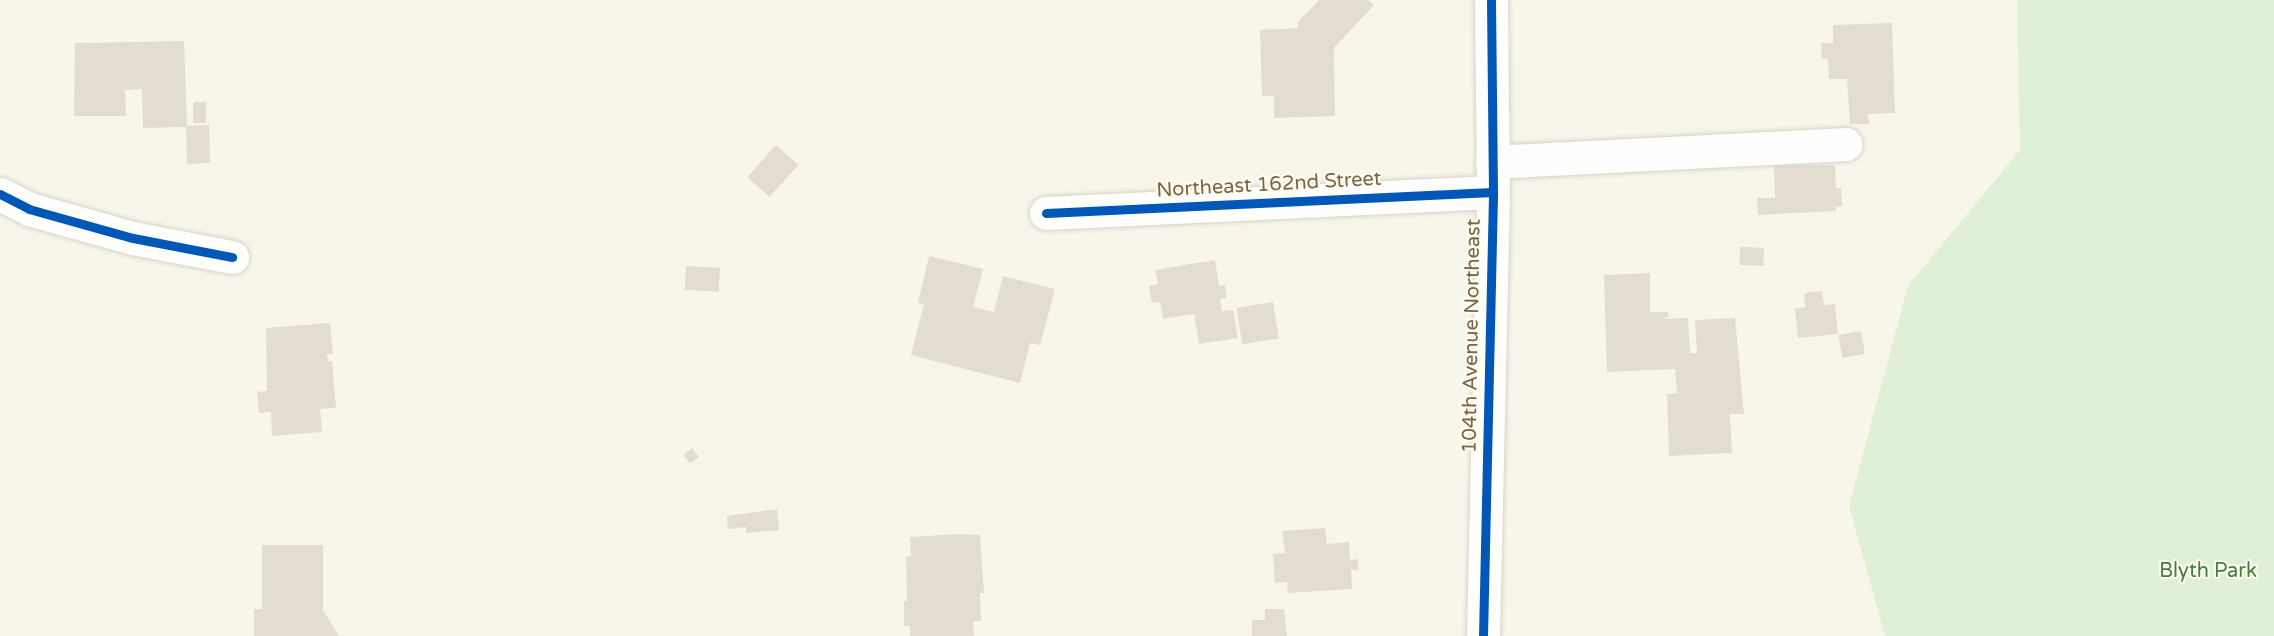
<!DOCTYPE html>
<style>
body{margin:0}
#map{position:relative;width:2274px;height:636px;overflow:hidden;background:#f8f6eb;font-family:"Varela Round",sans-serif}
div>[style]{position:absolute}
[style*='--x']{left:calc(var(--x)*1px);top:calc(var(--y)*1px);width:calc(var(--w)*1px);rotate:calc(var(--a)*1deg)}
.green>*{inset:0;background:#dff0d6}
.building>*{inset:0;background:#e2ddd0;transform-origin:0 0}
.roads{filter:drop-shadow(0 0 2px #d7d3c9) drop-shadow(0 0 2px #d7d3c9)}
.minor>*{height:33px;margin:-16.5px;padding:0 16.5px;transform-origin:16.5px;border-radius:16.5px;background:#fefefc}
.cycleway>*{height:9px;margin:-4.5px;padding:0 4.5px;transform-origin:4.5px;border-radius:4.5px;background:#0057b8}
span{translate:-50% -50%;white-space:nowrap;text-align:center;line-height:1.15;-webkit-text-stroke:4.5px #fffced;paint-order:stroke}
.street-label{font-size:20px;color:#78654a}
.park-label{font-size:20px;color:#447e41}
</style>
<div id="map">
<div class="green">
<div style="clip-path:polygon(2017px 0,2274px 0,2274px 636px,1885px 636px,1849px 506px,1908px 286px,2020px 150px)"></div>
</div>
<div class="building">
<div style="clip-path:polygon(1319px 0,1368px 0,1374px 5px,1334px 48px,1335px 116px,1274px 118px,1274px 96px,1262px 96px,1260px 30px,1298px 28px,1298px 22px)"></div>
<div style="clip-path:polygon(1892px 23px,1895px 113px,1868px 114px,1869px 124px,1850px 124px,1847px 79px,1829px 79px,1828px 59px,1822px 59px,1821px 43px,1833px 43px,1833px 25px)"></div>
<div style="clip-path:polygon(184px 41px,187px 126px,209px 125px,210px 163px,187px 164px,186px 127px,143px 128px,142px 89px,125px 90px,126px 116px,74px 116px,75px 43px)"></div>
<div style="left:193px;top:102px;width:13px;height:21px"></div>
<div style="left:776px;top:145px;width:30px;height:43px;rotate:42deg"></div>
<div style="clip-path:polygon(1835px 165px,1836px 188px,1841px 188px,1842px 206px,1836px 207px,1836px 211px,1758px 215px,1757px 198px,1775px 198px,1774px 166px)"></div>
<div style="left:1740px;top:247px;width:24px;height:18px;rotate:2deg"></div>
<div style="clip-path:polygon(929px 256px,983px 269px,973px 307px,994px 312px,1003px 276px,1055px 289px,1040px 345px,1030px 343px,1020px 383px,911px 355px,924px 304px,918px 303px)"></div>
<div style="clip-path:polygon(1215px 260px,1219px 286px,1225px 285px,1227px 297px,1220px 300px,1222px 311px,1233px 310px,1238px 338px,1199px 344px,1194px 314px,1163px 319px,1160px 302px,1152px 303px,1149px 286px,1158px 284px,1155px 270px)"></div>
<div style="left:686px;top:266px;width:34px;height:24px;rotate:3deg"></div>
<div style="clip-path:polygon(1650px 273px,1650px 312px,1668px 312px,1668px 317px,1663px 319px,1688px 318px,1690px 353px,1697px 353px,1695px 320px,1735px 318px,1744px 414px,1730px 414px,1732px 453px,1669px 456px,1667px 394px,1677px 393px,1675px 369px,1607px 372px,1604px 275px)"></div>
<div style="clip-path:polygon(1822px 291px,1824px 305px,1835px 304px,1838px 334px,1798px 338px,1795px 309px,1805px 307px,1804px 293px)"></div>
<div style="left:1273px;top:302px;width:37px;height:37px;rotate:81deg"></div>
<div style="clip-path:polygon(330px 323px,333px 354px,327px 354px,328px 361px,332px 361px,336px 408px,320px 409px,322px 432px,272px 436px,271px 412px,259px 413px,257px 392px,267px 391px,266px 328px)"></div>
<div style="left:1861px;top:331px;width:23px;height:23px;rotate:80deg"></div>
<div style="left:692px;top:448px;width:11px;height:11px;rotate:52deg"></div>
<div style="clip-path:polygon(777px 509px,779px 530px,746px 533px,746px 527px,728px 529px,727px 516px)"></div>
<div style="clip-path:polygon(1325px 528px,1327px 544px,1349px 542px,1350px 560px,1358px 559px,1358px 570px,1351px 570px,1352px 589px,1288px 593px,1287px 582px,1275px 583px,1273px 554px,1285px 553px,1282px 531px)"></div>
<div style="clip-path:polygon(960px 534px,980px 535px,984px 593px,980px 593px,981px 621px,973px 621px,974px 636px,910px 636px,910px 626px,904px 626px,904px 601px,907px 601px,906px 557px,911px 556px,910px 537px)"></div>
<div style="clip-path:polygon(262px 545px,323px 545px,323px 610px,339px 636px,254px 636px,254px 609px,262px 609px)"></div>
<div style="clip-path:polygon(1265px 609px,1284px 609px,1287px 636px,1252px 636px,1252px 620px,1265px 620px)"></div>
</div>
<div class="roads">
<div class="minor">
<div style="--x:1492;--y:162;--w:354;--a:-2.9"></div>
<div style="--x:0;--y:194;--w:33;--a:27"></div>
<div style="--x:29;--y:209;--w:108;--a:15.6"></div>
<div style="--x:133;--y:238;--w:101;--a:10.9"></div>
<div style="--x:1046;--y:213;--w:447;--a:-2.7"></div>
<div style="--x:1483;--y:636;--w:444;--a:-88.7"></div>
<div style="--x:1493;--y:192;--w:192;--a:-90.6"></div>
</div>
</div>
<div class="cycleway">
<div style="--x:0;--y:194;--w:33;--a:27"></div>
<div style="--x:29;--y:209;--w:108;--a:15.6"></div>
<div style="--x:133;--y:238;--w:101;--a:10.9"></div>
<div style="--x:1046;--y:213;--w:447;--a:-2.7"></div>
<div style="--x:1483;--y:636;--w:444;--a:-88.7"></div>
<div style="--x:1493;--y:192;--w:192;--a:-90.6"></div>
</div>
<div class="street-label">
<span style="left:1269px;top:185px;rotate:-3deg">Northeast 162nd Street</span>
<span style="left:1472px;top:336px;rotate:-89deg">104th Avenue Northeast</span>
</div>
<div class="park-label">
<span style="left:2208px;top:571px">Blyth Park</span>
</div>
</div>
